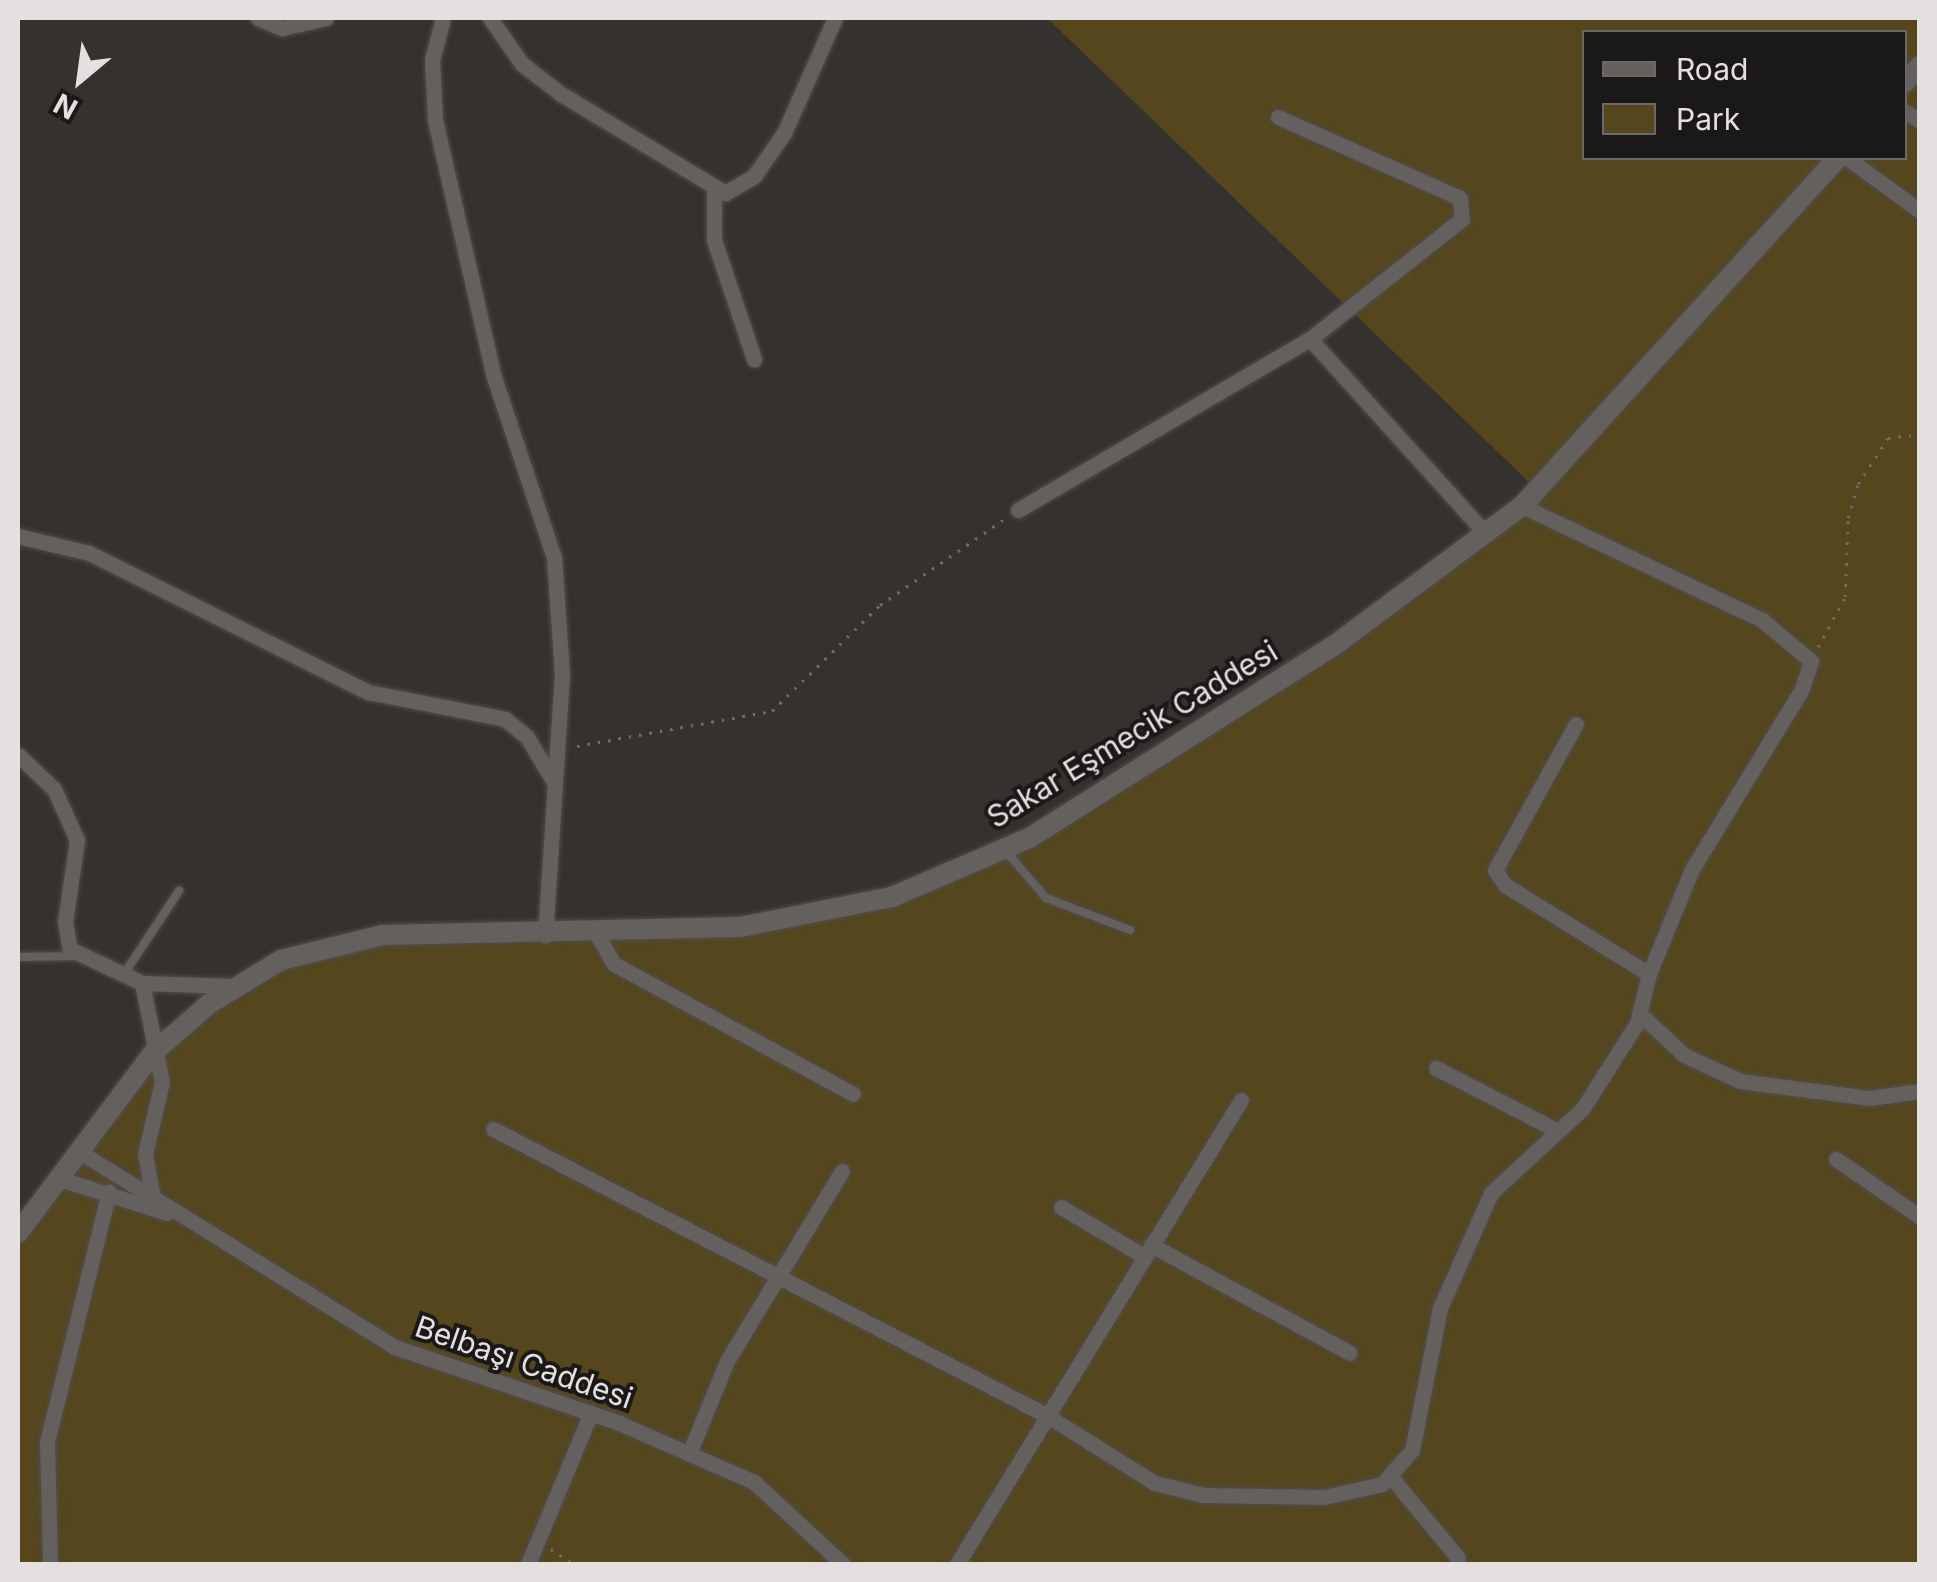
<!DOCTYPE html>
<meta charset="utf-8">
<style>
body{margin:0}
#map{position:relative;width:1937px;height:1582px;overflow:hidden;background:#34312f;font-family:Inter,sans-serif}
div>[style]{position:absolute}
[style*='--x']{left:calc(var(--x)*1px);top:calc(var(--y)*1px);width:calc(var(--w)*1px);rotate:calc(var(--a)*1deg)}
.green>*{inset:0;background:#55461d}
.path>*{height:2.5px;margin-top:-1.25px;transform-origin:0;background:repeating-linear-gradient(90deg,#6f6c6b 0 2.5px,transparent 0 10.5px)}
.roads{filter:drop-shadow(0 0 2px #504d4b) drop-shadow(0 0 2px #504d4b)}
.service>*{height:8px;margin:-4px;padding:0 4px;transform-origin:4px;border-radius:4px;background:#64605e}
.minor>*{height:15px;margin:-7.5px;padding:0 7.5px;transform-origin:7.5px;border-radius:7.5px;background:#64605e}
.tertiary>*{height:20px;margin:-10px;padding:0 10px;transform-origin:10px;border-radius:10px;background:#64605e}
span{translate:-50% -50%;white-space:nowrap;text-align:center;line-height:1.15;-webkit-text-stroke:8px #1b1918;paint-order:stroke}
.street-label{font-size:30px;color:#e3e0df}
.frame{position:absolute;inset:0;border:20px solid #e3e0df;pointer-events:none}
.legend{position:absolute;left:1582px;top:30px;width:325px;height:130px;box-sizing:border-box;background:#1b1918;border:2px solid #6b6968;margin:0;padding:12px 18px;list-style:none;font-size:30px;color:#e3e0df}
.legend li{display:flex;align-items:center;gap:20px;height:50px}
.legend b{width:50px;border:2px solid #6b6968}
.north{position:absolute;left:30px;top:30px;width:100px;height:100px;-webkit-text-stroke:8px #1b1918;paint-order:stroke;rotate:209deg;font-size:28px;font-weight:700;line-height:40px;text-align:center;color:#e3e0df}
.north::after{content:'';display:block;margin:auto;width:35px;height:45px;background:#e3e0df;clip-path:polygon(50% 0,100% 100%,50% 72%,0 100%)}
</style>
<div id="map">
<div class="green">
<div style="clip-path:polygon(evenodd,1047px 18px,1919px 18px,1919px 1564px,18px 1564px,18px 1233px,120px 1091px,248px 982px,350px 944px,810px 912px,964px 868px,1264px 687px,1535px 488px,1047px 18px,1584px 32px,1904px 32px,1904px 158px,1584px 158px,1584px 32px)"></div>
</div>
<div class="path">
<div style="--x:1818;--y:647;--w:57;--a:-61.6"></div>
<div style="--x:1845;--y:597;--w:79;--a:-87.8"></div>
<div style="--x:1848;--y:518;--w:35;--a:-74"></div>
<div style="--x:1858;--y:484;--w:55;--a:-56.9"></div>
<div style="--x:1888;--y:438;--w:32;--a:-7"></div>
<div style="--x:577;--y:746;--w:198;--a:-10.2"></div>
<div style="--x:772;--y:711;--w:151;--a:-44.5"></div>
<div style="--x:880;--y:605;--w:151;--a:-34.7"></div>
<div style="--x:551;--y:1549;--w:27;--a:33"></div>
</div>
<div class="roads">
<div class="service">
<div style="--x:1004;--y:849;--w:65;--a:49.4"></div>
<div style="--x:1046;--y:898;--w:90;--a:20.9"></div>
<div style="--x:18;--y:957;--w:59;--a:-1"></div>
<div style="--x:124;--y:974;--w:100;--a:-56.5"></div>
</div>
<div class="minor">
<div style="--x:258;--y:18;--w:26;--a:23"></div>
<div style="--x:282;--y:28;--w:45;--a:-12.8"></div>
<div style="--x:443;--y:18;--w:43;--a:104.7"></div>
<div style="--x:432;--y:60;--w:60;--a:87.1"></div>
<div style="--x:435;--y:120;--w:264;--a:77.1"></div>
<div style="--x:494;--y:377;--w:190;--a:71.6"></div>
<div style="--x:554;--y:557;--w:117;--a:86.1"></div>
<div style="--x:562;--y:674;--w:262;--a:93.7"></div>
<div style="--x:490;--y:18;--w:56;--a:55.2"></div>
<div style="--x:522;--y:64;--w:49;--a:37.6"></div>
<div style="--x:561;--y:94;--w:192;--a:31.1"></div>
<div style="--x:725;--y:193;--w:34;--a:-30"></div>
<div style="--x:754;--y:176;--w:52;--a:-55.1"></div>
<div style="--x:784;--y:133;--w:126;--a:-66.1"></div>
<div style="--x:1904;--y:111;--w:19;--a:32"></div>
<div style="--x:1278;--y:117;--w:199;--a:24"></div>
<div style="--x:1460;--y:198;--w:21;--a:85"></div>
<div style="--x:1462;--y:219;--w:194;--a:141.7"></div>
<div style="--x:1847;--y:158;--w:90;--a:36"></div>
<div style="--x:714;--y:192;--w:48;--a:90"></div>
<div style="--x:714;--y:240;--w:126;--a:71.4"></div>
<div style="--x:1522;--y:506;--w:266;--a:25.4"></div>
<div style="--x:1762;--y:620;--w:64;--a:39.9"></div>
<div style="--x:1811;--y:661;--w:29;--a:108"></div>
<div style="--x:1802;--y:689;--w:211;--a:121.4"></div>
<div style="--x:1692;--y:869;--w:113;--a:112.3"></div>
<div style="--x:1018;--y:510;--w:338;--a:-30.4"></div>
<div style="--x:1310;--y:339;--w:261;--a:47.9"></div>
<div style="--x:18;--y:536;--w:73;--a:13.5"></div>
<div style="--x:89;--y:553;--w:312;--a:26.5"></div>
<div style="--x:368;--y:692;--w:140;--a:11.1"></div>
<div style="--x:505;--y:719;--w:28;--a:39"></div>
<div style="--x:527;--y:737;--w:52;--a:59"></div>
<div style="--x:18;--y:755;--w:50;--a:43.4"></div>
<div style="--x:54;--y:789;--w:56;--a:65.7"></div>
<div style="--x:77;--y:840;--w:83;--a:98.3"></div>
<div style="--x:65;--y:922;--w:27;--a:80"></div>
<div style="--x:70;--y:949;--w:80;--a:25.3"></div>
<div style="--x:142;--y:983;--w:101;--a:78.6"></div>
<div style="--x:162;--y:1082;--w:74;--a:103.3"></div>
<div style="--x:145;--y:1154;--w:44;--a:79.5"></div>
<div style="--x:596;--y:933;--w:36;--a:60"></div>
<div style="--x:614;--y:964;--w:272;--a:28.5"></div>
<div style="--x:142;--y:983;--w:92;--a:1.9"></div>
<div style="--x:1639;--y:1013;--w:62;--a:43"></div>
<div style="--x:1684;--y:1055;--w:62;--a:24.9"></div>
<div style="--x:1740;--y:1081;--w:131;--a:7.5"></div>
<div style="--x:1870;--y:1098;--w:50;--a:-8"></div>
<div style="--x:1436;--y:1068;--w:135;--a:27.3"></div>
<div style="--x:493;--y:1129;--w:623;--a:27.35"></div>
<div style="--x:1046;--y:1415;--w:128;--a:32"></div>
<div style="--x:1155;--y:1483;--w:49;--a:14"></div>
<div style="--x:1203;--y:1495;--w:121;--a:0.9"></div>
<div style="--x:1324;--y:1497;--w:59;--a:-12.6"></div>
<div style="--x:1382;--y:1484;--w:45;--a:-48.6"></div>
<div style="--x:1412;--y:1450;--w:145;--a:-78.8"></div>
<div style="--x:1440;--y:1308;--w:126;--a:-66.1"></div>
<div style="--x:1491;--y:1193;--w:125;--a:-42.7"></div>
<div style="--x:1583;--y:1108;--w:101;--a:-57.6"></div>
<div style="--x:1637;--y:1023;--w:50;--a:-76.2"></div>
<div style="--x:1649;--y:974;--w:169;--a:-148.3"></div>
<div style="--x:1505;--y:885;--w:18;--a:-124"></div>
<div style="--x:1495;--y:870;--w:167;--a:-61"></div>
<div style="--x:80;--y:1152;--w:370;--a:31.8"></div>
<div style="--x:395;--y:1347;--w:237;--a:18.7"></div>
<div style="--x:619;--y:1423;--w:147;--a:23.6"></div>
<div style="--x:754;--y:1482;--w:121;--a:42.7"></div>
<div style="--x:1836;--y:1159;--w:102;--a:34.6"></div>
<div style="--x:60;--y:1179;--w:112;--a:17.6"></div>
<div style="--x:1061;--y:1207;--w:96;--a:30.6"></div>
<div style="--x:1151;--y:1245;--w:226;--a:28.5"></div>
<div style="--x:689;--y:1454;--w:100;--a:-67.8"></div>
<div style="--x:727;--y:1361;--w:222;--a:-58.8"></div>
<div style="--x:1391;--y:1477;--w:105;--a:50.4"></div>
<div style="--x:50;--y:1564;--w:122;--a:-91.4"></div>
<div style="--x:47;--y:1442;--w:258;--a:-76.1"></div>
<div style="--x:528;--y:1564;--w:164;--a:-67.4"></div>
<div style="--x:957;--y:1564;--w:544;--a:-58.53"></div>
</div>
<div class="tertiary">
<div style="--x:1904;--y:83;--w:23;--a:-47"></div>
<div style="--x:18;--y:1233;--w:226;--a:-53.1"></div>
<div style="--x:154;--y:1052;--w:73;--a:-41.1"></div>
<div style="--x:209;--y:1004;--w:84;--a:-31.4"></div>
<div style="--x:281;--y:960;--w:105;--a:-13.8"></div>
<div style="--x:383;--y:935;--w:357;--a:-1.3"></div>
<div style="--x:740;--y:927;--w:155;--a:-11.2"></div>
<div style="--x:892;--y:897;--w:151;--a:-23.3"></div>
<div style="--x:1031;--y:837;--w:356;--a:-32.3"></div>
<div style="--x:1332;--y:647;--w:237;--a:-36.6"></div>
<div style="--x:1522;--y:506;--w:470;--a:-47.8"></div>
</div>
</div>
<div class="street-label">
<span style="left:1132px;top:734px;rotate:-31deg">Sakar Eşmecik Caddesi</span>
<span style="left:524px;top:1362px;rotate:19deg">Belbaşı Caddesi</span>
</div>
<div class="frame"></div>
<ul class="legend">
<li><b style="height:12px;background:#64605e"></b>Road</li>
<li><b style="height:28px;background:#55461d"></b>Park</li>
</ul>
<div class="north">N</div>
</div>
